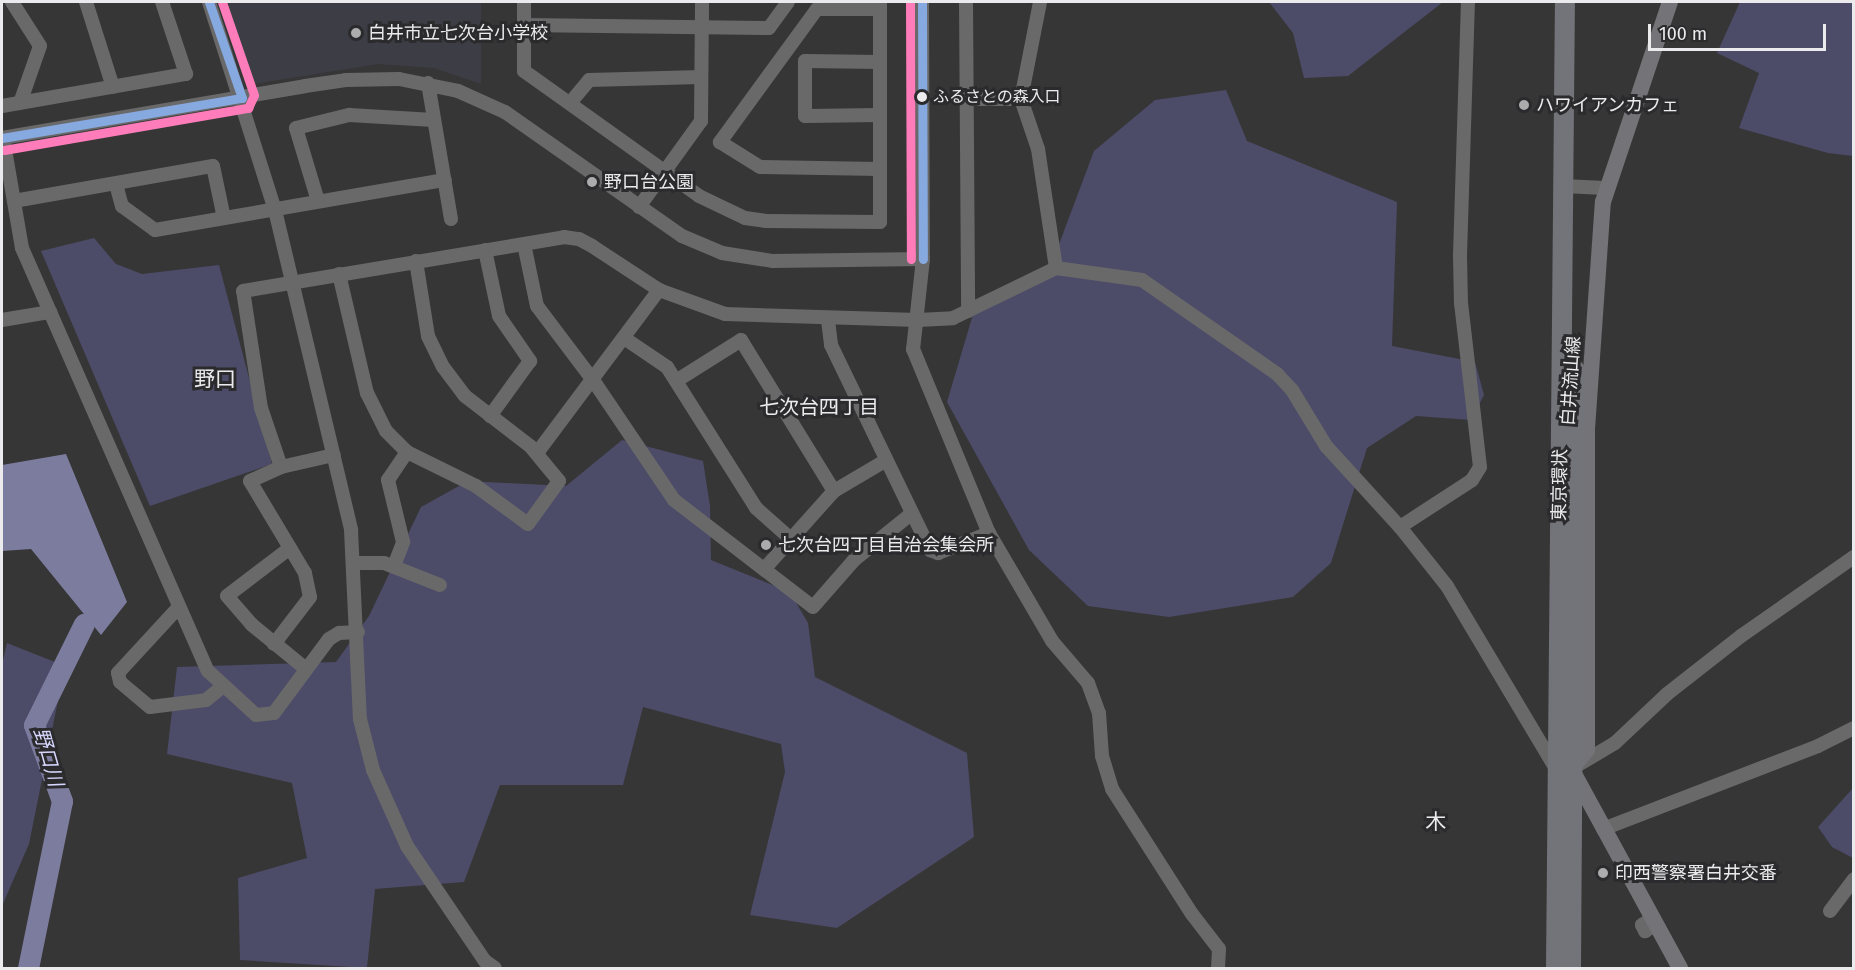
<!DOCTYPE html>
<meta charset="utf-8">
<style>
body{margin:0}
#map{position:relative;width:1855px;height:970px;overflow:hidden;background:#363636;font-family:"Fira Sans","Noto Sans JP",sans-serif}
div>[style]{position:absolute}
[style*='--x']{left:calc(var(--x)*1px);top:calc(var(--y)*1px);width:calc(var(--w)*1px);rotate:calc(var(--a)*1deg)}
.built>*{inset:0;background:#3d3d45}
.green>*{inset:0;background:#4c4b68}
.water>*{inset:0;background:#7c7c9f}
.river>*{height:21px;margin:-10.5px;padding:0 10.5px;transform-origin:10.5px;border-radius:10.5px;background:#7c7c9f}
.minor>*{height:14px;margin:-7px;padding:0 7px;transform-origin:7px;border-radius:7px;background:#69696a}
.major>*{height:16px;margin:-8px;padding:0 8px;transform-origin:8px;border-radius:8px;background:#737378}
.highway>*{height:20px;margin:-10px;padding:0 10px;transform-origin:10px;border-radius:10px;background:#73737a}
.bus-1>*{height:9px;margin:-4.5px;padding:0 4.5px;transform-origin:4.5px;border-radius:4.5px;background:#86a9e0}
.bus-2>*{height:9px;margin:-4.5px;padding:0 4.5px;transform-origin:4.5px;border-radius:4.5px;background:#fd7cb9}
.dots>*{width:16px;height:16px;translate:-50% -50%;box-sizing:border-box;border:3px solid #2b2b2d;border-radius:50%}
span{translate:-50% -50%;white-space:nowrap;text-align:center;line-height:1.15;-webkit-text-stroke:6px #2b2b2d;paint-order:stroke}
.bus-label{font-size:16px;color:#ebebed}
.left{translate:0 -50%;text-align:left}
.poi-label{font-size:18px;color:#ebebed}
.street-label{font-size:18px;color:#ebebed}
.neighbourhood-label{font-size:20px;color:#ebebed}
.water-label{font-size:20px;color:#d6d6fd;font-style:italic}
.quarter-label{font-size:21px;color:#ebebed}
.frame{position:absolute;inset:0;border:3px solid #ebebed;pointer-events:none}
.scale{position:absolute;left:1648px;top:24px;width:178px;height:27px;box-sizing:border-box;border:3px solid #ebebed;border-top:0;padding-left:8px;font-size:18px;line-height:21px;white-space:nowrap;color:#ebebed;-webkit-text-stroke:4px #2b2b2d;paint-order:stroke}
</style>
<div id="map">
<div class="built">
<div style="clip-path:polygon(220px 2px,481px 2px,481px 84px,434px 68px,378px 64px,254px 84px,245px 78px)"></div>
</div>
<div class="green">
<div style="clip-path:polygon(1269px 2px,1443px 2px,1348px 76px,1304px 78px,1293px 33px)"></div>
<div style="clip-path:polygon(1740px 2px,1853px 2px,1853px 156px,1828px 153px,1739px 128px,1759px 73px,1717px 53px)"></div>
<div style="clip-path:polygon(1226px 90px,1247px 141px,1397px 202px,1392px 346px,1475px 362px,1484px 395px,1471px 420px,1416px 416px,1367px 448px,1331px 563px,1293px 597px,1169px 617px,1088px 606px,1029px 550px,947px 402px,974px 311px,1049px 271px,1094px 151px,1155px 100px)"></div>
<div style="clip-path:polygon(94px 238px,116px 264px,142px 274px,219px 265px,272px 464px,150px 506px,41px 251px)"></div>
<div style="clip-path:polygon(622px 440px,703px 461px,710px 506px,711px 560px,790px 592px,808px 623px,815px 677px,967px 753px,974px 837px,837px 928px,750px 915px,785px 772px,781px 744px,643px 707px,623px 785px,500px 785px,464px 882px,375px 889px,367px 968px,240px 960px,238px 878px,307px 858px,292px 783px,167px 754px,177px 667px,336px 662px,369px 616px,421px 507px,468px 481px,566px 486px)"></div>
<div style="clip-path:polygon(7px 643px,65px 666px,29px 844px,2px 906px,2px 664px)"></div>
<div style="clip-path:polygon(1853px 788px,1853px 858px,1832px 847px,1818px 827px)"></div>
</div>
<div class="water">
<div style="clip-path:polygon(66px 454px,127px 602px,101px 635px,31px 549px,2px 551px,2px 465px)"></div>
</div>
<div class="river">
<div style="--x:28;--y:968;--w:170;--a:-78.5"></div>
<div style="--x:62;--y:801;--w:81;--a:-110.2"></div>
<div style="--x:34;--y:725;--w:113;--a:-63.7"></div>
</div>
<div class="minor">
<div style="--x:12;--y:2;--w:52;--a:57.5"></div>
<div style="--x:40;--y:46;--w:60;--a:109.3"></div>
<div style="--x:86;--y:2;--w:89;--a:72.4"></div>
<div style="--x:209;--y:2;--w:218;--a:72.4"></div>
<div style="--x:275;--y:210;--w:329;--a:76.6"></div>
<div style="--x:351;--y:530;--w:189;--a:87.3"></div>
<div style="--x:360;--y:719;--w:53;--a:75.7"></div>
<div style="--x:373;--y:770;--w:83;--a:65.9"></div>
<div style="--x:407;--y:846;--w:139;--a:55.9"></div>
<div style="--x:485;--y:961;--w:12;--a:35"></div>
<div style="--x:524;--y:2;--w:69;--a:90"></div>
<div style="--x:524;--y:71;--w:215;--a:35.5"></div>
<div style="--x:699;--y:196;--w:51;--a:25.6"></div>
<div style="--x:745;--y:218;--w:21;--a:8"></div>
<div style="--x:766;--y:221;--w:114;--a:0.5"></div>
<div style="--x:880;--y:222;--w:220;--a:-90"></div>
<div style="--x:922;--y:2;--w:257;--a:89.8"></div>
<div style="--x:923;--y:259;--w:91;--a:96.3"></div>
<div style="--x:913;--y:349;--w:199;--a:67.6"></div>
<div style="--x:989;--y:533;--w:125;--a:59.7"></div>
<div style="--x:1052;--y:641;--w:55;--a:49.4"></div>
<div style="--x:1088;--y:683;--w:32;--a:70"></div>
<div style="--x:1099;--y:713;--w:43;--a:86"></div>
<div style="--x:1102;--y:756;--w:34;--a:73"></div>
<div style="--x:1112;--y:789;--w:148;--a:57.4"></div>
<div style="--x:1192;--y:914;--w:44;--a:52.4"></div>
<div style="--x:1219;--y:949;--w:19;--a:93"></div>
<div style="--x:966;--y:2;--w:309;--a:89.6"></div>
<div style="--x:880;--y:9;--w:63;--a:180"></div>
<div style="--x:817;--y:9;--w:165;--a:126.1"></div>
<div style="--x:720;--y:142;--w:47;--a:32"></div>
<div style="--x:760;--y:167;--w:120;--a:1"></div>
<div style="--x:523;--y:25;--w:246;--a:0.7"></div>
<div style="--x:769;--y:28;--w:32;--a:-54"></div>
<div style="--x:880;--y:62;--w:75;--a:-179.2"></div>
<div style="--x:805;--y:61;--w:55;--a:90"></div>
<div style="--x:805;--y:116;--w:75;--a:-0.8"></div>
<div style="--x:428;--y:83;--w:138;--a:80.4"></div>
<div style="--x:967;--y:99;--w:54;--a:0"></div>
<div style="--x:570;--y:103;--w:30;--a:-50"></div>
<div style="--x:589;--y:80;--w:112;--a:-1.5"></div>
<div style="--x:2;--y:106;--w:187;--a:-9.9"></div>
<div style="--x:186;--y:74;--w:76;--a:-108.4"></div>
<div style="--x:2;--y:138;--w:307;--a:-9.7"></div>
<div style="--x:305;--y:86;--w:41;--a:-8.3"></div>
<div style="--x:346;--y:80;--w:53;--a:-1.1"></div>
<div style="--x:399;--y:79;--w:60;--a:11.5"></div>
<div style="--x:458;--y:91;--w:51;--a:24.1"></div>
<div style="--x:505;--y:112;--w:216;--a:35"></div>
<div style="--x:682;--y:236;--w:43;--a:23"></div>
<div style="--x:722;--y:253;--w:52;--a:8.9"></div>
<div style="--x:773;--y:261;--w:150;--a:-0.8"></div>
<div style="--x:3;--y:138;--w:112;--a:80.2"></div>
<div style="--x:22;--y:248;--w:462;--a:66.3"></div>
<div style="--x:208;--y:671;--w:65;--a:42.5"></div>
<div style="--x:256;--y:715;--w:18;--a:-6"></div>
<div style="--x:274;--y:713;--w:92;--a:-53.4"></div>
<div style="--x:329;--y:639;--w:12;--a:-31"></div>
<div style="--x:339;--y:633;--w:19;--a:-3"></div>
<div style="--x:116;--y:184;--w:23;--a:75"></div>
<div style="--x:122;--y:206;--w:41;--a:36"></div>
<div style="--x:155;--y:230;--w:294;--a:-9.8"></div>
<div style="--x:1563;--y:186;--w:42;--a:2.7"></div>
<div style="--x:14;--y:201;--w:202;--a:-10"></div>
<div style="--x:213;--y:166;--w:53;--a:78.1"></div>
<div style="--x:318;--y:201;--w:76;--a:-106.8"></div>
<div style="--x:296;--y:128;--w:55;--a:-13.8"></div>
<div style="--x:349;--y:115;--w:85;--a:3.4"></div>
<div style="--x:639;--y:207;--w:106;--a:-54.2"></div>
<div style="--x:701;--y:121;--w:119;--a:-89.5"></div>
<div style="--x:524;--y:244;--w:63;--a:78.2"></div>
<div style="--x:537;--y:306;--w:93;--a:52.9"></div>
<div style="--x:593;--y:380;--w:145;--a:56"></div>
<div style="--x:674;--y:500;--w:175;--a:37.6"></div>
<div style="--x:813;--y:607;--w:62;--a:-48.9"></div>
<div style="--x:854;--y:560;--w:73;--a:-38.9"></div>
<div style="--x:485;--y:250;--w:67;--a:78"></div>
<div style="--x:499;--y:316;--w:55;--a:55.4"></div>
<div style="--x:530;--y:361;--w:68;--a:126"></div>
<div style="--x:1056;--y:268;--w:87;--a:7.9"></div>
<div style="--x:1142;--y:280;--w:165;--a:34.8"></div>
<div style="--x:1277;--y:374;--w:22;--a:47"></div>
<div style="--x:1292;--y:390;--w:66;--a:58.7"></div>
<div style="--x:1326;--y:446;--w:110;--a:47.6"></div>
<div style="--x:1400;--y:527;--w:75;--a:51.5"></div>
<div style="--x:1447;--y:586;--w:213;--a:59.2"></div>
<div style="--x:339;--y:274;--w:122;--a:76.8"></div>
<div style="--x:367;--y:393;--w:42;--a:63.4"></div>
<div style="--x:386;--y:431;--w:30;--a:45"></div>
<div style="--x:407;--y:452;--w:77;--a:26.2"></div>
<div style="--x:476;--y:486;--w:64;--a:36.2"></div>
<div style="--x:528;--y:524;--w:53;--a:-54.2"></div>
<div style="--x:559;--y:481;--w:45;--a:-129.6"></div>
<div style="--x:530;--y:446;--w:82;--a:-142.4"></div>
<div style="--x:465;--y:396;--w:36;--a:-127"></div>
<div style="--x:443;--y:367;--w:34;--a:-116"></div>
<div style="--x:428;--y:336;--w:76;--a:-99.1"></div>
<div style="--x:2;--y:320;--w:49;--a:-9.5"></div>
<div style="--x:828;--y:320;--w:25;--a:83"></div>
<div style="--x:831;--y:345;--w:228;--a:64.2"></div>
<div style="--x:930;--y:550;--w:9;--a:21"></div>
<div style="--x:938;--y:553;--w:55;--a:-21.4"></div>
<div style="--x:624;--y:338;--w:52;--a:34"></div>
<div style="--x:667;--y:367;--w:167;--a:57.7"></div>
<div style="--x:756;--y:508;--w:47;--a:41.5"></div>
<div style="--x:676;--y:381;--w:77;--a:-32.2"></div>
<div style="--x:741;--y:340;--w:177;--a:58.4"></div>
<div style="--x:537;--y:453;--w:204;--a:-53.2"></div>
<div style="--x:281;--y:467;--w:62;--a:-108.7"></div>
<div style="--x:261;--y:408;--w:118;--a:-98.7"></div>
<div style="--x:243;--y:291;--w:326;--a:-9.5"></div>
<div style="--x:564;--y:237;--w:15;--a:8"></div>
<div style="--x:579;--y:239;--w:15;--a:28"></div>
<div style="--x:592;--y:246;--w:80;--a:33.3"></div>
<div style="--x:659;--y:290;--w:70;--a:20"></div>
<div style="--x:725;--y:314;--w:193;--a:1.8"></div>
<div style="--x:918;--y:320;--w:35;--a:-3"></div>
<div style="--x:953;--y:318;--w:114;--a:-25.9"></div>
<div style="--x:1056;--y:268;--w:120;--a:-98.6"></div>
<div style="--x:1038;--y:149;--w:53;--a:-108.8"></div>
<div style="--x:1021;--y:99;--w:99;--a:-78.9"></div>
<div style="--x:1400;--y:527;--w:86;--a:-33.1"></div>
<div style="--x:1472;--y:480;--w:15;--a:-58"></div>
<div style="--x:1480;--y:467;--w:164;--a:-96.6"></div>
<div style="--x:1461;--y:304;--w:49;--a:-91.2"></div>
<div style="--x:1460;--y:255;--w:253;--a:-88.2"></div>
<div style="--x:290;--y:548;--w:79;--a:142.7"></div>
<div style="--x:227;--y:596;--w:37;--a:49"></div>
<div style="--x:251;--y:624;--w:71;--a:39.3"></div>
<div style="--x:355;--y:563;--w:29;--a:0"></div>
<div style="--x:384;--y:563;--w:60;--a:21.4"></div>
<div style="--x:394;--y:566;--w:26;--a:-69"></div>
<div style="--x:403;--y:542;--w:64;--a:-103.6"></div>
<div style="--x:388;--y:480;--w:34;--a:-56"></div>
<div style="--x:766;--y:567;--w:102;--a:-48.2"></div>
<div style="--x:834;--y:491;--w:59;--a:-30.5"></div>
<div style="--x:177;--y:609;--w:87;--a:132.7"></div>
<div style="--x:118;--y:673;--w:9;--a:77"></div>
<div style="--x:120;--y:682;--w:39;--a:40"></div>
<div style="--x:150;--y:707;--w:56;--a:-7.1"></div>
<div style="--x:206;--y:700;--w:21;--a:-39"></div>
<div style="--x:274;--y:644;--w:59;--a:-52.5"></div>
<div style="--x:310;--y:597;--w:25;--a:-102"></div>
<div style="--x:305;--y:573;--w:107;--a:-120.9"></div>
<div style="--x:250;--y:481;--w:34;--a:-24"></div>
<div style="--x:281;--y:467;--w:54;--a:-12.8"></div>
<div style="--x:1578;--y:765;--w:43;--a:-30.7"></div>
<div style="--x:1615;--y:743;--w:71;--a:-43.3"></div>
<div style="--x:1667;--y:694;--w:94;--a:-38.1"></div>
<div style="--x:1741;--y:636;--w:138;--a:-35"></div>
<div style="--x:1603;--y:829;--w:230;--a:-21.1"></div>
<div style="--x:1818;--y:746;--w:40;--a:-26.6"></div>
<div style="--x:1830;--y:911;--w:40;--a:-53"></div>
<div style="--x:1653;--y:918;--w:13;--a:148"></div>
<div style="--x:1642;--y:925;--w:7;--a:63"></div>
<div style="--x:1645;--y:931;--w:13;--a:-32"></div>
</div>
<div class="major">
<div style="--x:1571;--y:769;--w:25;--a:-50"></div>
<div style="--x:1587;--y:750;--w:321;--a:-90"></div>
<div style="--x:1587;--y:429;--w:228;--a:-86"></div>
<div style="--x:1603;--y:202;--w:211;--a:-71.5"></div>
<div style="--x:1572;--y:770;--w:226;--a:61.4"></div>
</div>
<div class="highway">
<div style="--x:1556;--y:968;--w:966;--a:-89.47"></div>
<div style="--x:1571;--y:968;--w:598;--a:-89.62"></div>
</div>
<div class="bus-1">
<div style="--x:922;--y:2;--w:257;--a:89.8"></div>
<div style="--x:2;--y:138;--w:243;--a:-9.5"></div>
<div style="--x:242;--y:98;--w:102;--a:-109"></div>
</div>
<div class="bus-2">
<div style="--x:910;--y:2;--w:257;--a:89.8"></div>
<div style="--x:4;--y:150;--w:248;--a:-9.8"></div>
<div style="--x:248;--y:108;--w:14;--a:-65"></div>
<div style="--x:254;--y:95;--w:98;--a:-109"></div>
</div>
<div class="dots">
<div style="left:356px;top:33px;background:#acacad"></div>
<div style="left:922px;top:97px;background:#ebebed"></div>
<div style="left:1524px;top:105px;background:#acacad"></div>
<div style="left:592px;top:182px;background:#acacad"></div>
<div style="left:766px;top:545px;background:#acacad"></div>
<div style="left:1603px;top:873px;background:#acacad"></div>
</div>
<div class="bus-label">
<span class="left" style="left:933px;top:97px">ふるさとの森入口</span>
</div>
<div class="poi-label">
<span class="left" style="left:368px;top:33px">白井市立七次台小学校</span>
<span class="left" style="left:1536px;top:105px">ハワイアンカフェ</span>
<span class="left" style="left:604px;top:182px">野口台公園</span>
<span class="left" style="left:778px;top:545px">七次台四丁目自治会集会所</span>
<span class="left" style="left:1615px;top:873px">印西警察署白井交番</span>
</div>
<div class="street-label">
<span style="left:1571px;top:381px;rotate:-86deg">白井流山線</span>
<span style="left:1560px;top:485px;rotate:-89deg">東京環状</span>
</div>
<div class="neighbourhood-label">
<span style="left:819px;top:407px">七次台四丁目</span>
</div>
<div class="water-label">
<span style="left:48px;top:757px;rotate:74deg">野口川</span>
</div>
<div class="quarter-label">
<span style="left:215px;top:379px">野口</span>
<span style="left:1436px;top:822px">木</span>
</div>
<div class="frame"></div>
<div class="scale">100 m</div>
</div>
